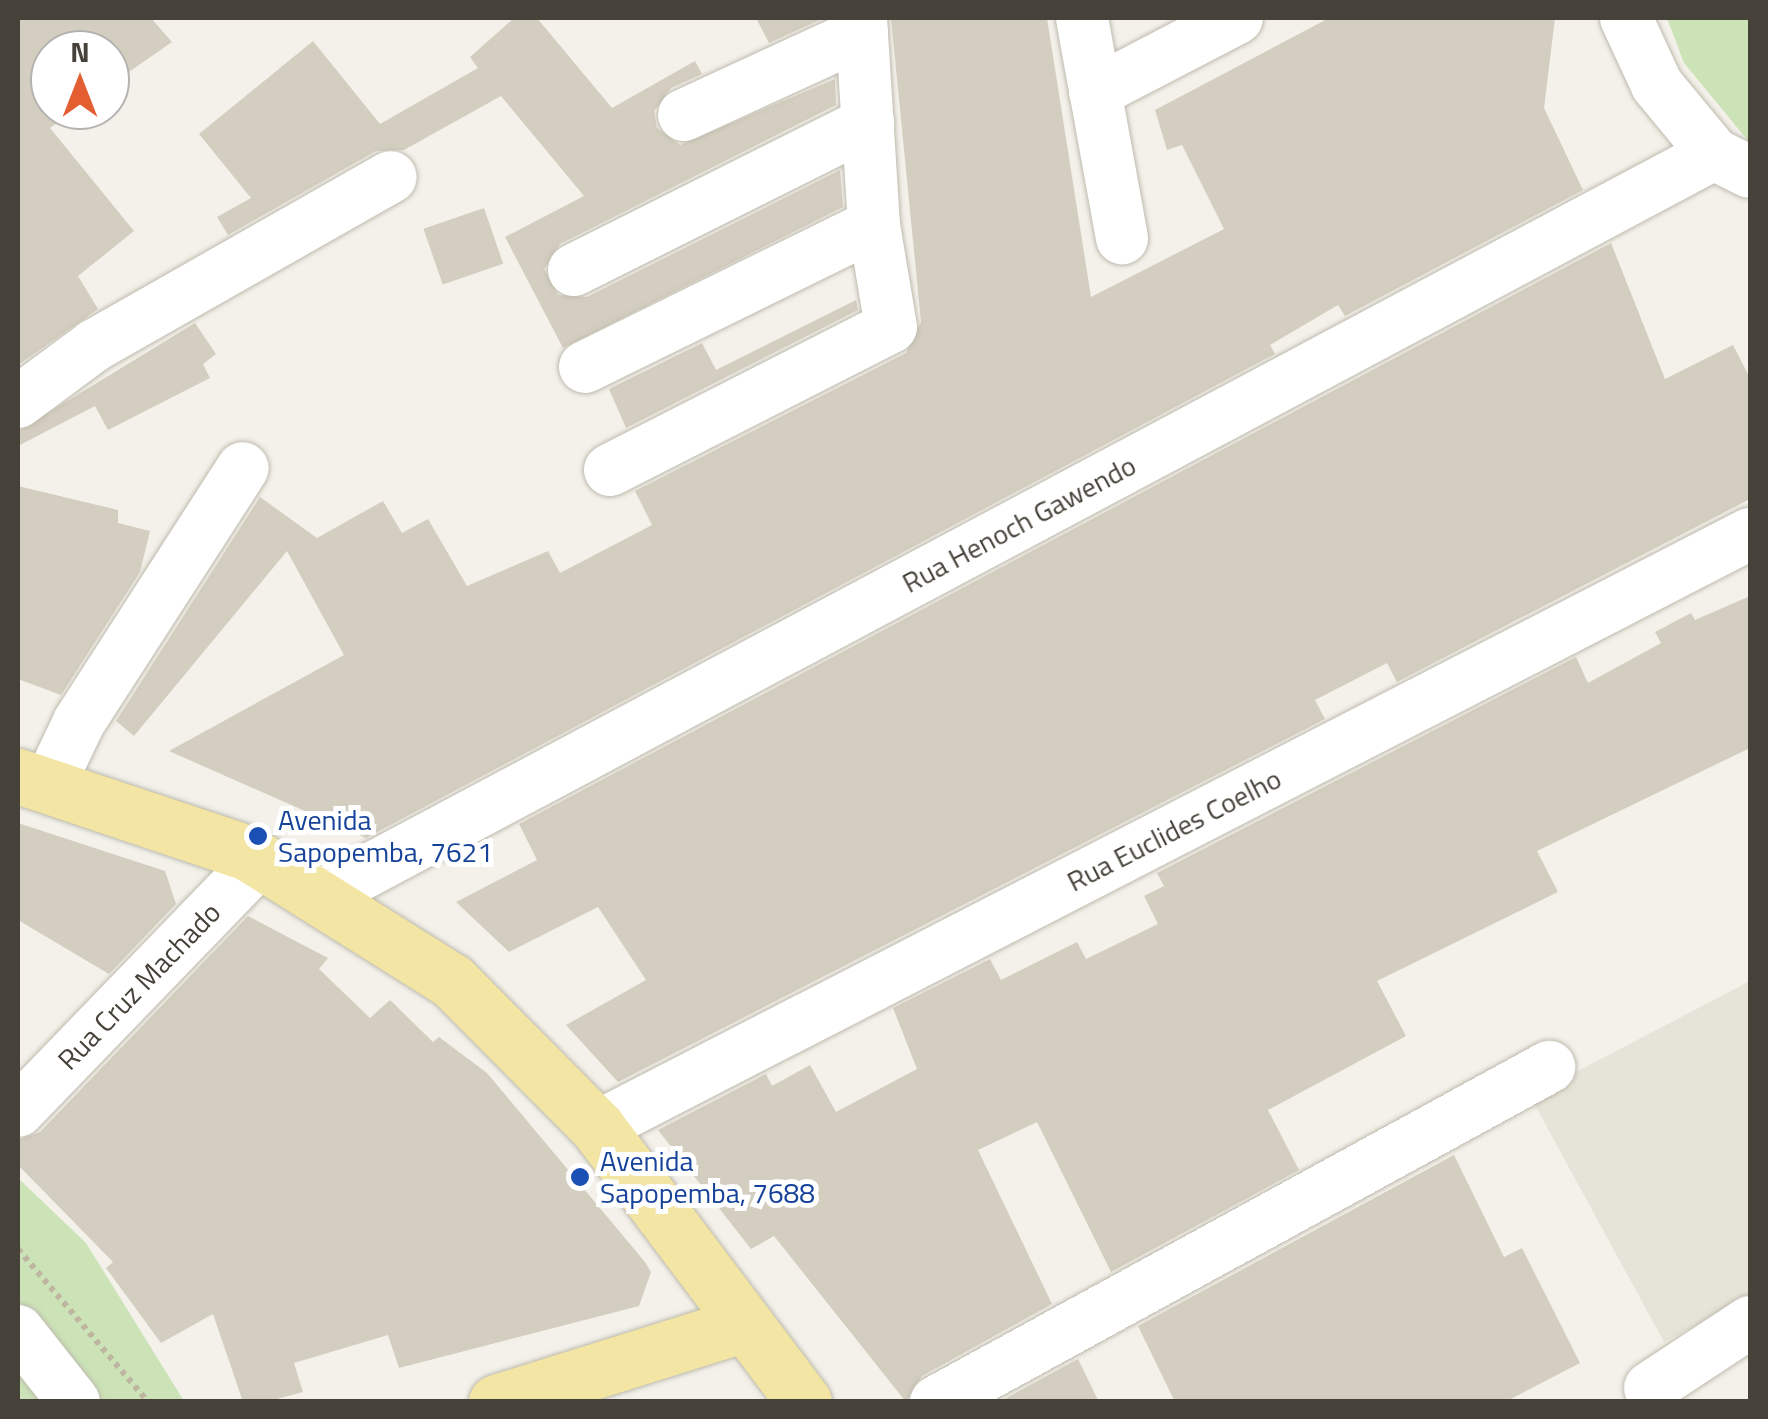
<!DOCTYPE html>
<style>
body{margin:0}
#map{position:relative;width:1768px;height:1419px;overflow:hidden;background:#f3f1ea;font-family:"Titillium Web",sans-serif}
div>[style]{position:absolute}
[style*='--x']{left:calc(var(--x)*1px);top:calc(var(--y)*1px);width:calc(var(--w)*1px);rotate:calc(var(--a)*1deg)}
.residential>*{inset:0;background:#e6e4d9}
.green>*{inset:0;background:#cbe3b7}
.building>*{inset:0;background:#d4cec0;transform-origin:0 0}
.path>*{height:6px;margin-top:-3px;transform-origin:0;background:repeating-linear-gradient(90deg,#beb6a0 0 5px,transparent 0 10px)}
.roads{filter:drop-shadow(0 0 2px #bebaad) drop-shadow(0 0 2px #bebaad)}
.minor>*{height:52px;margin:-26px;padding:0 26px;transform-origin:26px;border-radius:26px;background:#fff}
.major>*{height:55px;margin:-27.5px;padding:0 27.5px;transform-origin:27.5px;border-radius:27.5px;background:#f3e5a3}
.dots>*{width:28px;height:28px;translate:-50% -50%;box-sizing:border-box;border:5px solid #fff;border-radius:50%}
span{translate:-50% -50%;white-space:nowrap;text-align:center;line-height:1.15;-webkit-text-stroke:10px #fff;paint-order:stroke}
.street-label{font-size:28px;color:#464239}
.transit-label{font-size:28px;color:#164399}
.left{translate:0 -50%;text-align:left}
.frame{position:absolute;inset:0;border:20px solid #464239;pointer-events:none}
.north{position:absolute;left:30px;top:30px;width:100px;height:100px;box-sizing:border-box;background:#fff;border:2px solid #b5b3b0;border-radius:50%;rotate:0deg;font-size:28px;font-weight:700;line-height:40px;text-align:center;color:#464239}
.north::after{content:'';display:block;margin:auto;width:35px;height:45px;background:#e35e31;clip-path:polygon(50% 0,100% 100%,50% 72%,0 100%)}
</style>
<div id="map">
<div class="residential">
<div style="clip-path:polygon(1750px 981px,1750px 1296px,1664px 1342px,1530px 1096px)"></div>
</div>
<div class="green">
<div style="clip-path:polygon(1667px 18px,1750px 18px,1750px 143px,1684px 63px)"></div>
<div style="clip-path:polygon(18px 1178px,86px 1243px,184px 1401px,18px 1401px)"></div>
</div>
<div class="building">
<div style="clip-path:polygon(18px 18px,151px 18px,172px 42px,110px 85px,110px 50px,50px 50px,50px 110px,75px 110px,50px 128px,134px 231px,78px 276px,98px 309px,18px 365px)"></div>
<div style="clip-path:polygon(514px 18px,537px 18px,612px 108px,695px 61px,702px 74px,671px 88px,654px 111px,657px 128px,680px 145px,835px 79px,836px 105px,560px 244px,544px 269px,558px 295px,587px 297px,840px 170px,843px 207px,563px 348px,505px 237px,584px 196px,501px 96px,404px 150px,376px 151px,228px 235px,217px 217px,251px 198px,199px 134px,313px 41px,380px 124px,478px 68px,470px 57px)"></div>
<div style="clip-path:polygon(756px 18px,824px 18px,769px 43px)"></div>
<div style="clip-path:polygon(891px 18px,1047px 18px,1091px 297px,1224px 229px,1182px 145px,1167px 150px,1155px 110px,1329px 18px,1555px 18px,1544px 108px,1583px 190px,1345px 316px,1338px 305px,1270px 345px,1275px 354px,366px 838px,169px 751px,344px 655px,287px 551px,134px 736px,116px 721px,260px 497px,317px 538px,383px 501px,402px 533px,428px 519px,467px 586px,548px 551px,560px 573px,652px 525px,635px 491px,906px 353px,921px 322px)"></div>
<div style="left:484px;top:208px;width:59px;height:64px;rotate:71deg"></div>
<div style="clip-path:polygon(1611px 243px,1665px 379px,1733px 345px,1750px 378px,1750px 499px,1397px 682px,1387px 663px,1315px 700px,1325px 719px,618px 1082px,566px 1025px,646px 980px,598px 907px,509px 952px,456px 902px,537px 860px,519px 824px)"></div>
<div style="clip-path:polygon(856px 300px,858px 310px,626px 428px,609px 389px,702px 343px,716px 370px)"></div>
<div style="clip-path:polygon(195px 323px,216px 354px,203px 364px,210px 378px,108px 430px,95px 406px,18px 446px,18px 431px)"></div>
<div style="clip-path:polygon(18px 486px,118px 510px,118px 523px,150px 531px,140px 572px,61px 695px,18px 679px)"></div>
<div style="clip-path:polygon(1750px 596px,1750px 748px,1537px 851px,1558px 892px,1377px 981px,1406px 1036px,1268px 1110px,1299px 1170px,1111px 1272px,1037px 1122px,978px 1150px,1052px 1304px,922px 1376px,906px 1402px,774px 1236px,751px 1249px,658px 1130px,766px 1074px,772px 1086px,810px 1065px,836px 1112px,917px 1069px,893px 1008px,990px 959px,1001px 980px,1077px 942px,1086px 959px,1158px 924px,1144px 896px,1164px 886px,1157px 873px,1576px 657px,1588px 683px,1661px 643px,1655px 632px,1691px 613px,1695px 620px)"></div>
<div style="clip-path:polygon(18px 823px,165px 871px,176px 904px,109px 974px,18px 920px)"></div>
<div style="clip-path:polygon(248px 916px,328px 958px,319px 969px,370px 1018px,390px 1000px,433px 1042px,439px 1037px,487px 1073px,645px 1262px,651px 1272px,639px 1306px,399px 1368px,388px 1335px,294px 1363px,303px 1392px,266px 1402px,243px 1402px,213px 1314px,161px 1343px,106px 1268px,113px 1262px,18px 1165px,18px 1140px,40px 1132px)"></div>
<div style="clip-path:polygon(1454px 1155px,1504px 1257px,1522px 1248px,1580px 1363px,1505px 1402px,1175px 1402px,1138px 1326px)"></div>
<div style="clip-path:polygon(1078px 1359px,1099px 1402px,999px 1402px)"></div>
</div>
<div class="path">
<div style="--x:18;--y:1249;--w:201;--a:49.6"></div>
</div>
<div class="roads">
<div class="minor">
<div style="--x:1082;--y:18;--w:224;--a:79.7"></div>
<div style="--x:1626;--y:18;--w:74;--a:65.2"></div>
<div style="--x:1657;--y:85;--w:89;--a:50.4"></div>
<div style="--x:1714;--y:154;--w:40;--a:26.6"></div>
<div style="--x:1095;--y:92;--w:160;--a:-27.5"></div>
<div style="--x:684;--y:115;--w:196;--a:-24.7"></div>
<div style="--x:574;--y:270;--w:329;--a:-26.6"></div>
<div style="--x:585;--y:367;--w:322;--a:-26.2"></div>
<div style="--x:18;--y:402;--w:96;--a:-36.5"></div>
<div style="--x:95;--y:345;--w:340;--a:-29.6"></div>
<div style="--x:610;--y:470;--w:315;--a:-27"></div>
<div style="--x:891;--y:327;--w:103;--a:-99.5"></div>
<div style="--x:874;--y:225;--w:207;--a:-93.6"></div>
<div style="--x:49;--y:785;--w:70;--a:-64.5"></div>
<div style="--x:79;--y:722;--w:302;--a:-57.2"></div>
<div style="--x:324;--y:894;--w:1575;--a:-28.03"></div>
<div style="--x:18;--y:1111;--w:349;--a:-46"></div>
<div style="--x:597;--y:1127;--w:1297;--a:-27.22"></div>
<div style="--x:18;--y:1331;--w:90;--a:51.7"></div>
<div style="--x:1650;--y:1388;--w:120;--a:-33.4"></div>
<div style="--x:936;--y:1402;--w:699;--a:-28.66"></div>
</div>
<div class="major">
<div style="--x:18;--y:776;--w:243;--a:18.5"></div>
<div style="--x:248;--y:853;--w:241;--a:32.1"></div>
<div style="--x:452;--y:981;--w:206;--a:45.2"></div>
<div style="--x:597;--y:1127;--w:344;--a:53"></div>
<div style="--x:496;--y:1402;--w:261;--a:-17.4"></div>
</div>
</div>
<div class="dots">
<div style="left:258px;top:836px;background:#1a4fb4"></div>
<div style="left:580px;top:1177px;background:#1a4fb4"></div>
</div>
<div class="street-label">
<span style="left:1019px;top:524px;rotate:-28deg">Rua Henoch Gawendo</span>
<span style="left:1174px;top:830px;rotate:-27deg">Rua Euclides Coelho</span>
<span style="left:139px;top:986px;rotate:-46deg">Rua Cruz Machado</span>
</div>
<div class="transit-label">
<span class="left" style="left:278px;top:836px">Avenida<br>Sapopemba, 7621</span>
<span class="left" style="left:600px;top:1177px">Avenida<br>Sapopemba, 7688</span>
</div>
<div class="frame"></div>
<div class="north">N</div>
</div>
